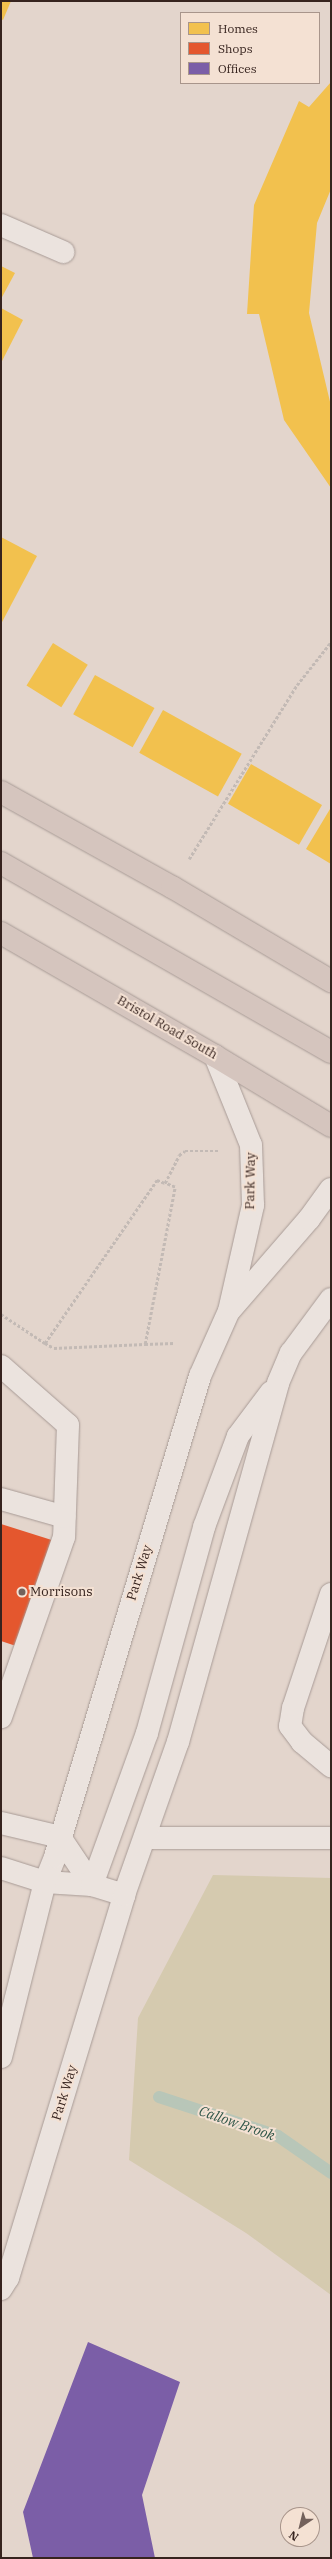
<!DOCTYPE html>
<style>
body{margin:0}
#map{position:relative;width:332px;height:2559px;overflow:hidden;background:#e3d5cc;font-family:"IBM Plex Serif",serif}
div>[style]{position:absolute}
[style*='--x']{left:calc(var(--x)*1px);top:calc(var(--y)*1px);width:calc(var(--w)*1px);rotate:calc(var(--a)*1deg)}
.green>*{inset:0;background:#d5caaf}
.homes>*{inset:0;background:#f2c14e;transform-origin:0 0}
.shops>*{inset:0;background:#e4572e}
.offices>*{inset:0;background:#7b5ea7}
.stream>*{height:12px;margin:-6px;padding:0 6px;transform-origin:6px;border-radius:6px;background:#b8c6b8}
.path>*{height:2.5px;margin-top:-1.25px;transform-origin:0;background:repeating-linear-gradient(90deg,#c3bab5 0 3px,transparent 0 5px)}
.roads{filter:drop-shadow(0 0 1px #a89b96) drop-shadow(0 0 1px #a89b96)}
.lane>*{height:22px;margin:-11px;padding:0 11px;transform-origin:11px;border-radius:11px;background:#ebe3de}
.street>*{height:22px;margin:-11px;padding:0 11px;transform-origin:11px;border-radius:11px;background:#ebe3de}
.highway>*{height:22px;margin:-11px;padding:0 11px;transform-origin:11px;border-radius:11px;background:#d5c5be}
.dots>*{width:11px;height:11px;translate:-50% -50%;box-sizing:border-box;border:2px solid #f4e1d3;border-radius:50%}
span{translate:-50% -50%;white-space:nowrap;text-align:center;line-height:1.15;-webkit-text-stroke:4px #f4e1d3;paint-order:stroke}
.street-label{font-size:13px;color:#36231e}
.poi-label{font-size:13px;color:#36231e}
.left{translate:0 -50%;text-align:left}
.water-label{font-size:14px;color:#2e5548;font-style:italic}
.frame{position:absolute;inset:0;border:2px solid #36231e;pointer-events:none}
.legend{position:absolute;left:180px;top:12px;width:140px;height:72px;box-sizing:border-box;background:#f4e1d3;border:1px solid #a8958b;margin:0;padding:5px 7px;list-style:none;font-size:12px;color:#36231e}
.legend li{display:flex;align-items:center;gap:8px;height:20px}
.legend b{width:20px;border:1px solid #a8958b}
.north{position:absolute;left:280px;top:2507px;width:40px;height:40px;box-sizing:border-box;background:#f4e1d3;border:1px solid #a8958b;border-radius:50%;rotate:215deg;font-size:11px;font-weight:700;line-height:16px;text-align:center;color:#36231e}
.north::after{content:'';display:block;margin:auto;width:14px;height:18px;background:#73615b;clip-path:polygon(50% 0,100% 100%,50% 72%,0 100%)}
</style>
<div id="map">
<div class="green">
<div style="clip-path:polygon(213px 1875px,331px 1878px,331px 2295px,246px 2233px,129px 2160px,138px 2018px)"></div>
</div>
<div class="homes">
<div style="clip-path:polygon(1px 1px,11px 1px,3px 20px,1px 19px)"></div>
<div style="clip-path:polygon(331px 82px,331px 189px,317px 223px,309px 313px,331px 406px,331px 488px,284px 420px,259px 314px,247px 314px,254px 205px,299px 101px,309px 107px)"></div>
<div style="clip-path:polygon(1px 266px,15px 273px,1px 299px)"></div>
<div style="clip-path:polygon(1px 308px,23px 320px,1px 363px)"></div>
<div style="clip-path:polygon(1px 537px,37px 556px,1px 624px)"></div>
<div style="left:53px;top:643px;width:41px;height:50px;rotate:32deg"></div>
<div style="left:95px;top:675px;width:68px;height:45px;rotate:29deg"></div>
<div style="left:163px;top:710px;width:90px;height:49px;rotate:29deg"></div>
<div style="left:251px;top:764px;width:82px;height:46px;rotate:30deg"></div>
<div style="clip-path:polygon(330px 809px,331px 810px,331px 864px,306px 849px)"></div>
</div>
<div class="shops">
<div style="clip-path:polygon(1px 1524px,58px 1542px,25px 1649px,1px 1641px)"></div>
</div>
<div class="offices">
<div style="clip-path:polygon(88px 2342px,180px 2382px,142px 2495px,155px 2558px,33px 2558px,23px 2512px)"></div>
</div>
<div class="stream">
<div style="--x:159;--y:2097;--w:125;--a:18.1"></div>
<div style="--x:278;--y:2136;--w:65;--a:34.9"></div>
</div>
<div class="path">
<div style="--x:189;--y:859;--w:205;--a:-58.2"></div>
<div style="--x:297;--y:685;--w:55;--a:-51.7"></div>
<div style="--x:1;--y:1314;--w:53;--a:33.4"></div>
<div style="--x:45;--y:1343;--w:198;--a:-55.5"></div>
<div style="--x:157;--y:1180;--w:9;--a:21"></div>
<div style="--x:165;--y:1183;--w:31;--a:-63"></div>
<div style="--x:179;--y:1155;--w:7;--a:-34"></div>
<div style="--x:185;--y:1151;--w:34;--a:0"></div>
<div style="--x:45;--y:1343;--w:10;--a:29"></div>
<div style="--x:54;--y:1348;--w:91;--a:-2.5"></div>
<div style="--x:145;--y:1344;--w:160;--a:-79.2"></div>
<div style="--x:175;--y:1187;--w:11;--a:-158"></div>
<div style="--x:145;--y:1344;--w:29;--a:-2"></div>
</div>
<div class="roads">
<div class="lane">
<div style="--x:1;--y:225;--w:68;--a:23.5"></div>
<div style="--x:1;--y:1366;--w:89;--a:41.4"></div>
<div style="--x:68;--y:1425;--w:112;--a:92"></div>
<div style="--x:64;--y:1537;--w:191;--a:109.3"></div>
<div style="--x:1;--y:1499;--w:66;--a:15.7"></div>
<div style="--x:331;--y:1594;--w:120;--a:108.4"></div>
<div style="--x:293;--y:1708;--w:18;--a:99"></div>
<div style="--x:290;--y:1726;--w:20;--a:53"></div>
<div style="--x:302;--y:1742;--w:38;--a:40"></div>
<div style="--x:1;--y:1823;--w:61;--a:13.3"></div>
<div style="--x:145;--y:1838;--w:186;--a:0"></div>
<div style="--x:1;--y:1868;--w:46;--a:17.7"></div>
</div>
<div class="street">
<div style="--x:231;--y:1309;--w:119;--a:-49.1"></div>
<div style="--x:309;--y:1219;--w:37;--a:-54"></div>
<div style="--x:60;--y:1837;--w:58;--a:56.3"></div>
<div style="--x:45;--y:1882;--w:47;--a:3.7"></div>
<div style="--x:92;--y:1885;--w:34;--a:17"></div>
<div style="--x:92;--y:1885;--w:162;--a:-70.1"></div>
<div style="--x:147;--y:1733;--w:214;--a:-74.5"></div>
<div style="--x:204;--y:1527;--w:97;--a:-69.5"></div>
<div style="--x:238;--y:1436;--w:55;--a:-53.1"></div>
<div style="--x:1;--y:2057;--w:180;--a:-75.9"></div>
<div style="--x:45;--y:1882;--w:27;--a:-68"></div>
<div style="--x:55;--y:1857;--w:502;--a:-73.22"></div>
<div style="--x:200;--y:1376;--w:71;--a:-66"></div>
<div style="--x:229;--y:1311;--w:109;--a:-77.2"></div>
<div style="--x:253;--y:1205;--w:60;--a:-91.9"></div>
<div style="--x:251;--y:1145;--w:96;--a:-112"></div>
<div style="--x:1;--y:2289;--w:13;--a:-58"></div>
<div style="--x:8;--y:2278;--w:400;--a:-73.1"></div>
<div style="--x:124;--y:1895;--w:162;--a:-70.6"></div>
<div style="--x:178;--y:1742;--w:373;--a:-74.4"></div>
<div style="--x:278;--y:1383;--w:33;--a:-67"></div>
<div style="--x:291;--y:1353;--w:67;--a:-53.5"></div>
</div>
<div class="highway">
<div style="--x:1;--y:792;--w:196;--a:29.1"></div>
<div style="--x:172;--y:887;--w:185;--a:30.6"></div>
<div style="--x:1;--y:863;--w:380;--a:29.8"></div>
<div style="--x:1;--y:933;--w:247;--a:29.9"></div>
<div style="--x:215;--y:1056;--w:135;--a:31.1"></div>
</div>
</div>
<div class="dots">
<div style="left:22px;top:1592px;background:#73615b"></div>
</div>
<div class="street-label">
<span style="left:167px;top:1028px;rotate:30deg">Bristol Road South</span>
<span style="left:251px;top:1181px;rotate:-89deg">Park Way</span>
<span style="left:140px;top:1573px;rotate:-73deg">Park Way</span>
<span style="left:65px;top:2093px;rotate:-73deg">Park Way</span>
</div>
<div class="poi-label">
<span class="left" style="left:30px;top:1592px">Morrisons</span>
</div>
<div class="water-label">
<span style="left:237px;top:2123px;rotate:19deg">Callow Brook</span>
</div>
<div class="frame"></div>
<ul class="legend">
<li><b style="height:11px;background:#f2c14e"></b>Homes</li>
<li><b style="height:11px;background:#e4572e"></b>Shops</li>
<li><b style="height:11px;background:#7b5ea7"></b>Offices</li>
</ul>
<div class="north">N</div>
</div>
